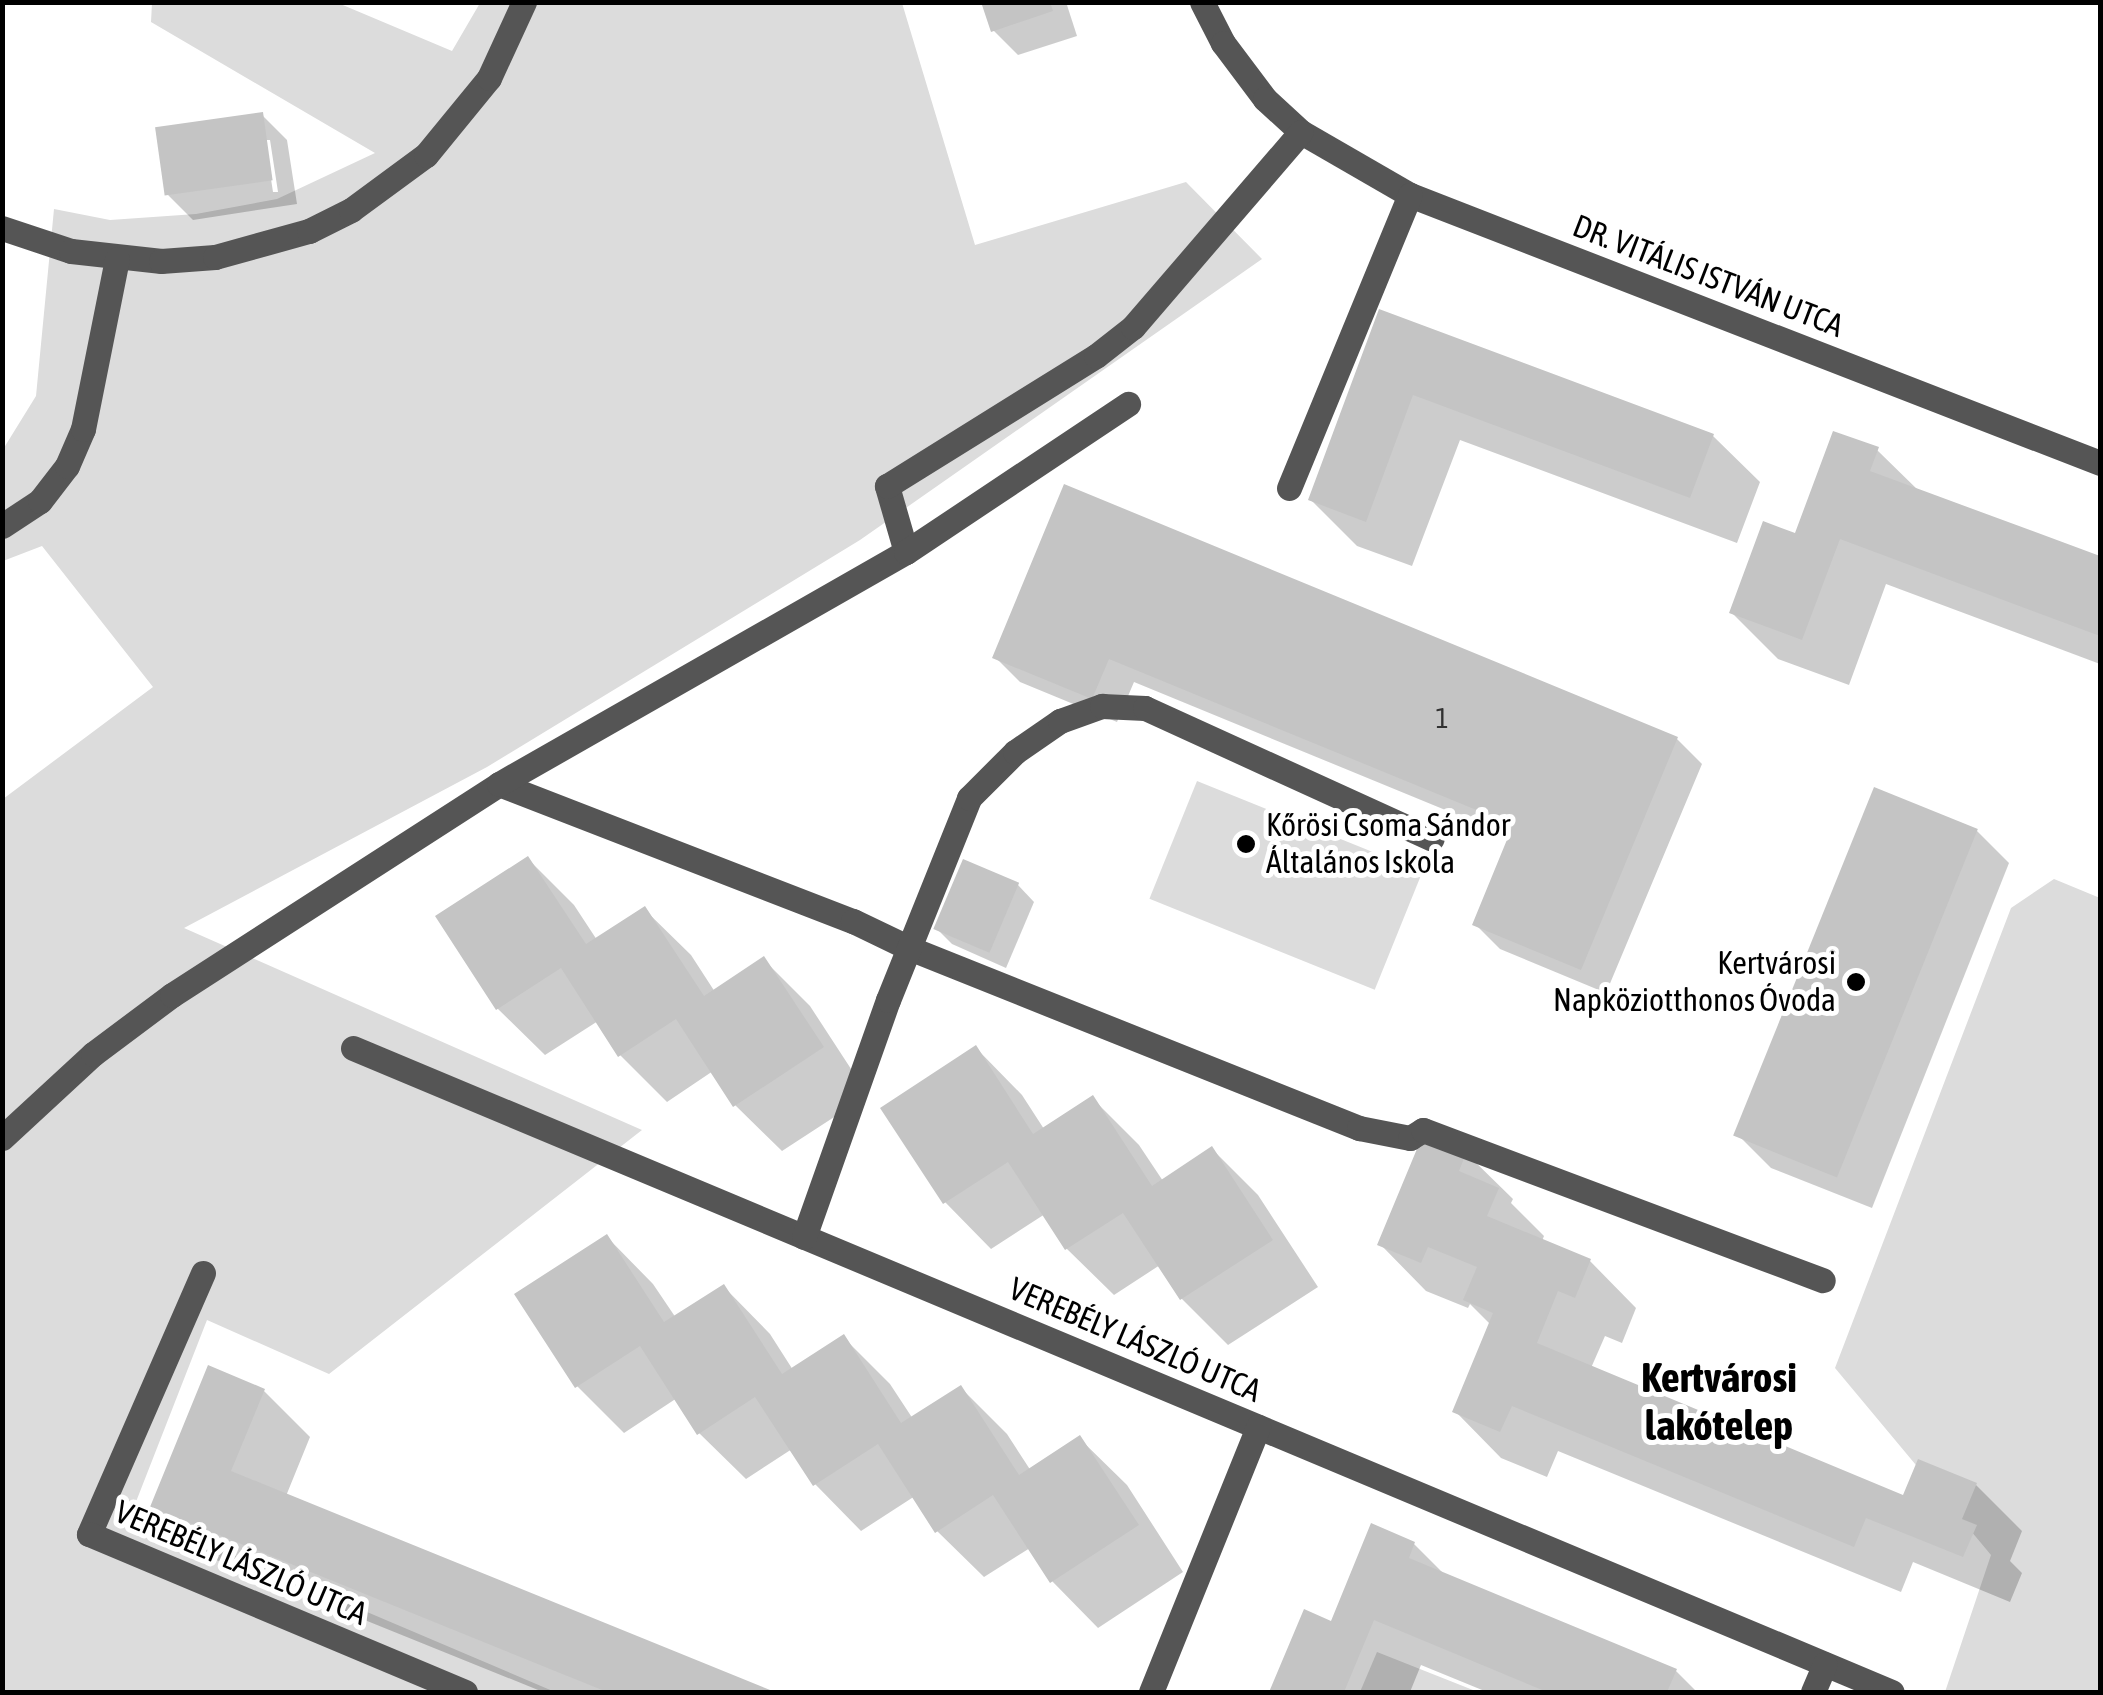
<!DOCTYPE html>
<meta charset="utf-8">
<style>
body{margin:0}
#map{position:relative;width:2103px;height:1695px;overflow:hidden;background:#fff;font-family:"Asap Condensed",sans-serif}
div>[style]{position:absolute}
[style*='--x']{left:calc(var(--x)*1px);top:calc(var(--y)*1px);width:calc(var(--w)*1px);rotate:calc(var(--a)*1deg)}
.green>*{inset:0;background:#dcdcdc;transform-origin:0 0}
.shadow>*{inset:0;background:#0003}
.building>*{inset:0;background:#c4c4c4;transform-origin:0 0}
.minor>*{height:25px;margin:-12.5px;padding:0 12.5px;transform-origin:12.5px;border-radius:12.5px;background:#555}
.dots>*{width:28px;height:28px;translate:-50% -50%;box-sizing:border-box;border:5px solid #fff;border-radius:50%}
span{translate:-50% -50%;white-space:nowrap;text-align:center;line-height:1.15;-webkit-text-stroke:10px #fff;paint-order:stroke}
.number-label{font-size:28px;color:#313131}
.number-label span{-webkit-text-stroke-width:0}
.street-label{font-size:32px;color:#000}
.poi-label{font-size:32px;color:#000}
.left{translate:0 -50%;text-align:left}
.right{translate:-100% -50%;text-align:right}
.district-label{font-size:42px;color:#000;font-weight:700}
.frame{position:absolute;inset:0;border:5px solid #000;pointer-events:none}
</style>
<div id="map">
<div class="green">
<div style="clip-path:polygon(152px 3px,338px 3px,452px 51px,480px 3px,902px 3px,975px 245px,1186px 182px,1262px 259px,860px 540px,487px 767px,184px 928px,642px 1130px,329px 1374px,207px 1320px,132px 1512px,555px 1692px,3px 1692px,3px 799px,153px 687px,42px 546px,3px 561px,2px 451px,36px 396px,54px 209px,110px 220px,196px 214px,277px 199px,375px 153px,151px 22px)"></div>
<div style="left:1197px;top:781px;width:243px;height:127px;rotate:22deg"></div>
<div style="clip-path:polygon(2054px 879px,2100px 898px,2100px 1692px,1945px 1692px,1991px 1555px,1835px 1368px,2011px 908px)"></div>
<div style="clip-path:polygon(1377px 1652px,1478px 1692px,1360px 1692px)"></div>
</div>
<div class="shadow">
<div style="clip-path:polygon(984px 2px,1066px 2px,1077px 36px,1018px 55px,993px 30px)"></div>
<div style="clip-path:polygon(evenodd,262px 115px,287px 140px,297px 204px,193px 220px,168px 195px,262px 115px,265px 140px,270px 140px,278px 192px,273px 192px,265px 140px)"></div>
<div style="clip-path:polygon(1381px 312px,1713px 436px,1760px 482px,1737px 543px,1460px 440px,1412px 566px,1357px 546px,1310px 499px)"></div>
<div style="clip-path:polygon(1877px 450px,1920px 492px,2100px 559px,2100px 664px,1886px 584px,1849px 685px,1778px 659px,1731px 612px)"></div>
<div style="clip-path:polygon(1066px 487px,1677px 739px,1702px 764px,1606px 993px,1500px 949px,1475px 924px,1511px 837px,1134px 682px,1117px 722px,1020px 682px,995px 657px)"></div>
<div style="clip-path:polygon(1976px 830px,2009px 863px,1872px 1208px,1771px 1168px,1738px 1135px)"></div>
<div style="clip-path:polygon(528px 859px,574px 905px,597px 940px,644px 909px,691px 955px,715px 992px,764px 960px,810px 1006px,868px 1095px,782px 1151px,735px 1105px,713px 1071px,667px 1102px,620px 1055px,598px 1021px,545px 1055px,498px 1009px,439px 917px)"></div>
<div style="clip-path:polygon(964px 862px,1018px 885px,1034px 902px,1006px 968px,952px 944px,936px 928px)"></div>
<div style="clip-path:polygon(976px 1048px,1022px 1095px,1044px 1129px,1092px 1098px,1139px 1145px,1163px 1181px,1212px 1149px,1258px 1195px,1318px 1287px,1228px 1345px,1182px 1299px,1160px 1265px,1114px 1295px,1067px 1249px,1045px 1214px,991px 1249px,945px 1202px)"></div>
<div style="clip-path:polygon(1466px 1153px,1513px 1199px,1511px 1203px,1544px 1236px,1542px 1241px,1590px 1261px,1636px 1308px,1622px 1343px,1605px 1336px,1591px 1368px,1904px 1498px,1976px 1485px,2022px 1531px,2010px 1561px,2022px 1573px,2010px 1602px,1913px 1562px,1901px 1592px,1558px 1451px,1547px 1477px,1501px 1458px,1455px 1411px,1491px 1325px,1470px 1304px,1468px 1308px,1426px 1291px,1380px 1244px)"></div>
<div style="clip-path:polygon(607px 1237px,653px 1284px,676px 1318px,724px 1287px,770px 1334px,793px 1370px,844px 1338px,890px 1384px,913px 1419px,961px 1388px,1007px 1434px,1031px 1471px,1080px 1439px,1127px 1485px,1183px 1572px,1098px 1628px,1052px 1581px,1030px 1548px,984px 1577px,937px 1531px,915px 1496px,861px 1531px,815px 1484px,792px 1449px,746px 1479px,699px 1433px,677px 1398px,624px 1433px,577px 1386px)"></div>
<div style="clip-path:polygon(264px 1391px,310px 1437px,286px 1496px,769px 1692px,543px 1692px,199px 1553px,153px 1506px)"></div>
<div style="clip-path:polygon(1414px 1544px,1446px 1576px,1676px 1671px,1697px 1692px,1487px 1692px,1421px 1665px,1410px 1692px,1271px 1692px,1305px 1613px,1332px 1624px)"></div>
</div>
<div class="building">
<div style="clip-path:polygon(981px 2px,1050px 2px,1053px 11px,991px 32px)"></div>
<div style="left:263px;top:112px;width:69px;height:109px;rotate:82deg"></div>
<div style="clip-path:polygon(1379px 309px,1714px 434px,1690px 498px,1413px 395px,1366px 522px,1308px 500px)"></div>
<div style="clip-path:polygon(1833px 431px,1879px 447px,1870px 471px,2100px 556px,2100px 636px,1840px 539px,1802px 640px,1729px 613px,1763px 521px,1795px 533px)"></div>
<div style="clip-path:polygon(1064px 484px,1678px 737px,1581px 970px,1472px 925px,1513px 825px,1109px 659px,1092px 699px,992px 658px)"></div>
<div style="left:1874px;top:787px;width:112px;height:376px;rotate:22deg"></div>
<div style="clip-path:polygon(528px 856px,586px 944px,645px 906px,704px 996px,764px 956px,824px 1047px,733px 1107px,676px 1019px,618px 1057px,561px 968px,496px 1010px,435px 916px)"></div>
<div style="left:963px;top:859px;width:61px;height:76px;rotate:23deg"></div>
<div style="clip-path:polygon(976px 1045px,1033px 1134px,1093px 1095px,1152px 1186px,1212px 1146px,1273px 1240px,1180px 1300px,1123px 1213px,1065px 1250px,1008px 1162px,943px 1204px,880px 1108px)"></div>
<div style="clip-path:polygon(1424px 1132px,1467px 1151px,1459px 1171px,1499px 1188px,1487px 1216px,1591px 1259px,1575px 1298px,1558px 1291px,1537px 1343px,1903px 1495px,1918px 1459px,1977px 1483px,1962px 1519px,1977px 1525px,1963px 1557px,1866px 1518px,1854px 1547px,1512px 1406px,1500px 1432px,1452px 1412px,1493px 1313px,1463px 1300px,1477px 1267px,1428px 1247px,1421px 1263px,1377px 1245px)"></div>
<div style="clip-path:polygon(607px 1234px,664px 1322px,724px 1284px,782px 1374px,844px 1334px,901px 1423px,961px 1385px,1019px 1475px,1080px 1435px,1139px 1525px,1050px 1583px,993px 1495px,935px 1533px,878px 1444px,813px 1486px,755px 1397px,697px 1435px,640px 1346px,575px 1388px,514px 1294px)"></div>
<div style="clip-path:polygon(208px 1365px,265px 1389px,231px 1471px,775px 1692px,607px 1692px,150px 1507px)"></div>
<div style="clip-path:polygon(1371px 1523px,1415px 1542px,1409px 1558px,1677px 1669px,1667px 1692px,1547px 1692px,1374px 1620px,1344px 1692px,1269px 1692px,1304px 1609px,1331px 1621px)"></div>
</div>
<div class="minor">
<div style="--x:1202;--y:2;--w:46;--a:62.9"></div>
<div style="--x:1223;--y:43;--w:70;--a:53.1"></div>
<div style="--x:1265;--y:99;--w:49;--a:42.5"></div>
<div style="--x:1301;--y:132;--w:126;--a:30"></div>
<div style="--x:1410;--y:195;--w:740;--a:21.23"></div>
<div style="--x:2;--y:228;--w:73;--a:18.4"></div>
<div style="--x:71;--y:251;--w:91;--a:6.3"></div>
<div style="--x:161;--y:261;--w:54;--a:-4.2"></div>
<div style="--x:215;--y:257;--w:98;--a:-15.5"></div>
<div style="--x:309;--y:231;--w:47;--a:-26.6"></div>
<div style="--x:351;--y:210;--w:93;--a:-36.3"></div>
<div style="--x:426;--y:155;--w:99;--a:-50.7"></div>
<div style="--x:489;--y:78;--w:84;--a:-65.3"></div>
<div style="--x:1289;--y:488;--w:317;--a:-67.6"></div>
<div style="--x:2;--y:526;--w:45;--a:-33.3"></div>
<div style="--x:40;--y:501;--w:44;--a:-52.4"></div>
<div style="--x:67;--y:466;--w:40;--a:-66.6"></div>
<div style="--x:83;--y:429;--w:173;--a:-78.7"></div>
<div style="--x:906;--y:552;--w:69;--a:-106.1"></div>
<div style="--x:887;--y:486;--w:246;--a:-31.9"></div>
<div style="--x:1096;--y:356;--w:47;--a:-38.1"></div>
<div style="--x:1133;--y:327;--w:257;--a:-49.3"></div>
<div style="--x:499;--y:784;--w:380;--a:21.2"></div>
<div style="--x:853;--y:921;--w:62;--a:25.7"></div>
<div style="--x:909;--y:948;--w:485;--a:21.8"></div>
<div style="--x:1359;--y:1128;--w:52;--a:11.1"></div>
<div style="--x:1410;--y:1138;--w:15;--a:-32"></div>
<div style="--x:1423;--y:1130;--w:427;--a:20.6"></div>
<div style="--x:353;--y:1048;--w:1668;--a:22.71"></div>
<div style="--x:2;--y:1138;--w:124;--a:-42.7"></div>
<div style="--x:93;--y:1054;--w:99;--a:-36.8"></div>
<div style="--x:172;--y:995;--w:389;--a:-32.8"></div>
<div style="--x:499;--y:784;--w:468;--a:-29.7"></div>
<div style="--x:906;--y:552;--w:267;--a:-33.7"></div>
<div style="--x:804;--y:1237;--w:251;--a:-70.5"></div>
<div style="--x:888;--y:1000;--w:218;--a:-68.1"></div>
<div style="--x:969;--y:798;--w:65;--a:-45"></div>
<div style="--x:1015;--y:752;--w:55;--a:-34.6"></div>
<div style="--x:1060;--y:721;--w:45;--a:-19.7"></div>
<div style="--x:1102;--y:706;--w:43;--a:2.7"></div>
<div style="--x:1145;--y:708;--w:315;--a:24.5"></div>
<div style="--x:203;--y:1273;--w:285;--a:113.6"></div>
<div style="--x:89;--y:1534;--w:408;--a:22.8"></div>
<div style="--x:1151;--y:1692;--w:286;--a:-68"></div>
<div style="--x:1813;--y:1692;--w:30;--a:-67"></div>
</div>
<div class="dots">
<div style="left:1246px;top:844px;background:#000"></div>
<div style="left:1856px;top:982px;background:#000"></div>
</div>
<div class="number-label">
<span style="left:1442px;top:718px">1</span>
</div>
<div class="street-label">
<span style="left:1708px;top:276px;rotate:21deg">DR. VITÁLIS ISTVÁN UTCA</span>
<span style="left:1135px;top:1340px;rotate:23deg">VEREBÉLY LÁSZLÓ UTCA</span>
<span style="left:241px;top:1563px;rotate:23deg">VEREBÉLY LÁSZLÓ UTCA</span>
</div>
<div class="poi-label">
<span class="left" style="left:1266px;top:844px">Kőrösi Csoma Sándor<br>Általános Iskola</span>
<span class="right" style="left:1836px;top:982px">Kertvárosi<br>Napköziotthonos Óvoda</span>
</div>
<div class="district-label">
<span style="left:1719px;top:1401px">Kertvárosi<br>lakótelep</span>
</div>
<div class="frame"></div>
</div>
